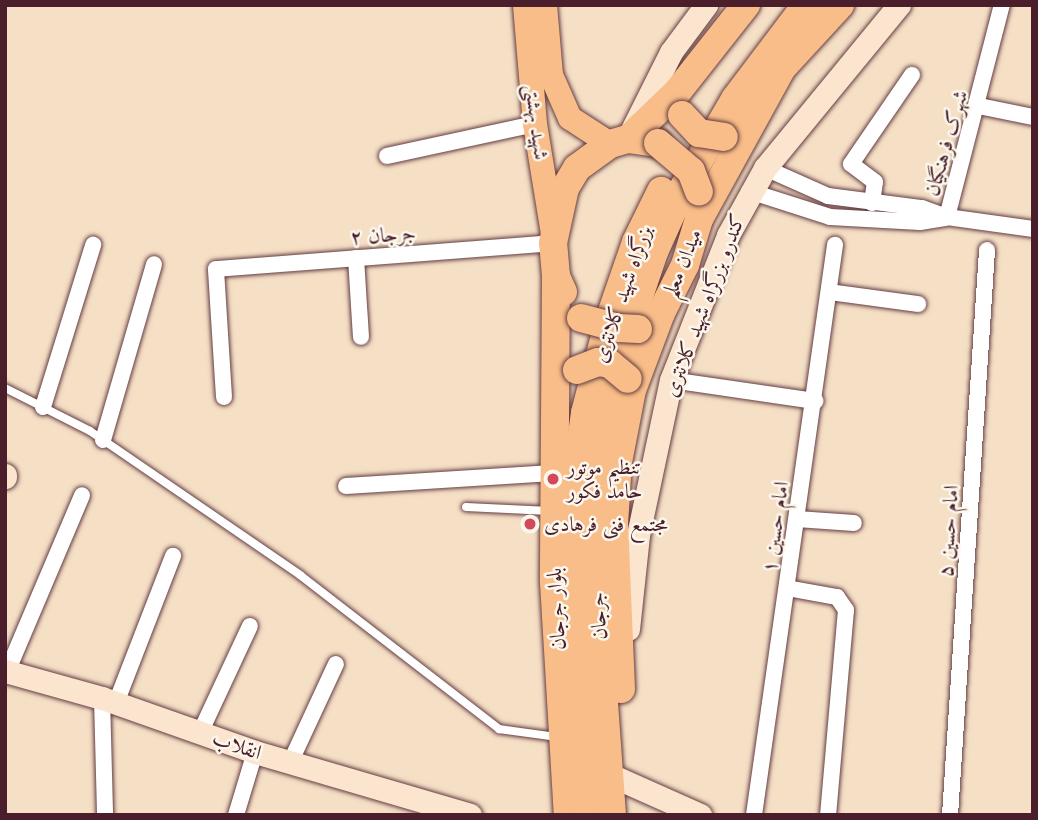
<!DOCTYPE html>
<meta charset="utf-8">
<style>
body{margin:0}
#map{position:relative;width:1038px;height:820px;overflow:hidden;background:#f5dfc5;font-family:"Libre Caslon Text",Amiri,serif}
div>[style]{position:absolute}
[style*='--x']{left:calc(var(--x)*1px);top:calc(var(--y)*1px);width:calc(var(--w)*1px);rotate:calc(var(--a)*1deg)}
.roads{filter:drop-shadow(0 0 2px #643c42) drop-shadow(0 0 2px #643c42)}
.lane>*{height:8px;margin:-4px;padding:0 4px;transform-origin:4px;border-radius:4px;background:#fff}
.street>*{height:16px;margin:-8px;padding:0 8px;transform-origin:8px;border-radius:8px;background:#fff}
.secondary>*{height:23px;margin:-11.5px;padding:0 11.5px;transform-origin:11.5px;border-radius:11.5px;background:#fce5cf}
.primary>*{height:24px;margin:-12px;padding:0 12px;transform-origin:12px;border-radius:12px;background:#f8bd88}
.highway>*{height:28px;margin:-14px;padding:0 14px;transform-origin:14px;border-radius:14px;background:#f8bd88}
.bridges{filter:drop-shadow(0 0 2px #643c42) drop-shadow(0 0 2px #643c42)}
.highway-bridge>*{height:28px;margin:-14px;padding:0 14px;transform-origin:14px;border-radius:14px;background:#f8bd88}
.dots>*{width:19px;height:19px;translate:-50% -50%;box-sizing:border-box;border:4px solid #fbf7ec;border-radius:50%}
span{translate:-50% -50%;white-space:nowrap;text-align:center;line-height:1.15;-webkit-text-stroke:5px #fbf7ec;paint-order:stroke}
.street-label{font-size:21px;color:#4a1f2b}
.poi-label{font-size:21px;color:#4a1f2b}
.left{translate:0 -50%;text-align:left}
.frame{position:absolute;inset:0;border:7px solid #4a1f2b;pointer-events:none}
</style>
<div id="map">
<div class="roads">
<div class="lane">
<div style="--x:5;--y:388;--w:95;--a:26.8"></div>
<div style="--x:90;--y:431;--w:255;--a:34.4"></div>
<div style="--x:300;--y:575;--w:252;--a:37.7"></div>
<div style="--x:499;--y:729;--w:59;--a:7.9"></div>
<div style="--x:466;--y:507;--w:84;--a:2.7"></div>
</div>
<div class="street">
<div style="--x:979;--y:106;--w:55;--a:11.5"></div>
<div style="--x:387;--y:156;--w:151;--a:-12.2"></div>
<div style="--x:765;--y:168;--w:69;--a:24"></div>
<div style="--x:828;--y:196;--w:95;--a:7.3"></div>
<div style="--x:922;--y:208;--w:27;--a:20"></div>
<div style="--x:947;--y:217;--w:87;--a:7.9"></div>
<div style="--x:749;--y:191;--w:85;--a:17.8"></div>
<div style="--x:830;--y:217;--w:90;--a:3.2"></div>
<div style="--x:920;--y:222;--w:25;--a:-9"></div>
<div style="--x:872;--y:203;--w:21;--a:-82"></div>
<div style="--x:875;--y:182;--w:30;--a:-143"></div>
<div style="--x:851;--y:164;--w:108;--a:-55.6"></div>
<div style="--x:947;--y:217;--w:219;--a:-75.5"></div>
<div style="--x:356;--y:258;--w:79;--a:86.4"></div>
<div style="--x:829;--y:292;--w:90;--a:7.7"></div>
<div style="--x:671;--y:380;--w:146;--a:8.3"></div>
<div style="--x:224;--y:397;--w:128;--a:-93.6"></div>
<div style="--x:216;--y:269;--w:338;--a:-4.4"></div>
<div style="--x:43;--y:407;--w:170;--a:-72.8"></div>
<div style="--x:103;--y:440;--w:183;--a:-73.8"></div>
<div style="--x:346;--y:486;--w:207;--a:-3.6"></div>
<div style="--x:797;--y:519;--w:57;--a:4"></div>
<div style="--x:787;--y:588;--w:51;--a:10.2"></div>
<div style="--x:837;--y:597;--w:16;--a:55"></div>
<div style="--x:846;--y:610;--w:206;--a:95"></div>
<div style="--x:7;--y:672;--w:192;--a:-67"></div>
<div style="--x:102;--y:698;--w:117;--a:88.5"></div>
<div style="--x:116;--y:703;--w:158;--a:-68.8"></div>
<div style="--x:200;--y:733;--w:118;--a:-65"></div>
<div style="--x:290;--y:763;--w:109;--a:-65.1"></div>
<div style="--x:236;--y:815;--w:66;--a:-73.2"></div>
<div style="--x:754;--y:815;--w:576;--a:-81.91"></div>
<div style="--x:950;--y:815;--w:566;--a:-86.25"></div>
</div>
<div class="secondary">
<div style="--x:633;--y:128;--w:85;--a:-63.4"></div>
<div style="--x:671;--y:52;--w:59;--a:-53.3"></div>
<div style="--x:5;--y:475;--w:2;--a:90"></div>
<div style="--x:628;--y:629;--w:95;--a:-83.9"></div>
<div style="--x:638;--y:535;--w:158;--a:-78"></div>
<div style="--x:671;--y:380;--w:156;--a:-68.5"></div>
<div style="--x:728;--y:235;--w:77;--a:-61.1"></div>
<div style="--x:765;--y:168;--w:211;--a:-50.6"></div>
<div style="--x:5;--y:671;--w:101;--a:15.6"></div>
<div style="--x:102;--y:698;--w:162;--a:19.4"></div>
<div style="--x:255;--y:752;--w:224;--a:16.3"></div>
<div style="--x:608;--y:774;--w:101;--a:24"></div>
</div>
<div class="primary">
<div style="--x:525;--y:5;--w:119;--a:85.2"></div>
<div style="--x:535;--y:124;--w:111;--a:80.7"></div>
<div style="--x:545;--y:5;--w:70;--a:85.1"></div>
<div style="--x:551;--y:75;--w:47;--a:66.2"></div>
<div style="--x:570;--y:118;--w:48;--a:33"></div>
</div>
<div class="highway">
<div style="--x:628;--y:139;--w:69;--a:-43.8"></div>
<div style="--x:678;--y:91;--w:110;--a:-51.7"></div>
<div style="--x:699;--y:219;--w:172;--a:-61.2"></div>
<div style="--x:782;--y:68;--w:86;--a:-47.4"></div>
<div style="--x:556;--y:276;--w:306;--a:90.4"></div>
<div style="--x:554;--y:582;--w:233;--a:86.6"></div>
<div style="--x:563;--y:292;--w:17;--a:-114"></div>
<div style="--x:556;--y:276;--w:33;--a:-95"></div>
<div style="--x:553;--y:243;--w:56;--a:-77.7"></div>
<div style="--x:565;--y:188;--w:23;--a:-59"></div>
<div style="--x:577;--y:168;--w:41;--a:-36"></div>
<div style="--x:610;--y:144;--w:19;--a:-16"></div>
<div style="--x:628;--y:139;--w:30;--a:8"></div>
<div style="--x:647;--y:325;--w:18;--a:-41"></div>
<div style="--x:661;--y:313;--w:54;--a:-63.4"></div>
<div style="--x:685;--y:265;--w:48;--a:-73.1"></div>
<div style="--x:699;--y:219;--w:17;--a:-87"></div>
<div style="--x:621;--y:689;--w:165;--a:-92.4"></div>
<div style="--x:614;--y:524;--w:62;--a:-86.3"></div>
<div style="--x:618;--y:462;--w:73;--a:-79"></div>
<div style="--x:632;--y:390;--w:82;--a:-69.4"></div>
<div style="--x:588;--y:815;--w:236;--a:-93.4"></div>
<div style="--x:574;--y:579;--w:94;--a:-89.4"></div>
<div style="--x:575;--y:485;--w:73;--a:-82.1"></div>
<div style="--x:585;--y:413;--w:96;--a:-75.5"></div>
<div style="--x:609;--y:320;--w:83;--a:-70.9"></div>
<div style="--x:636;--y:242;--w:57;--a:-63.9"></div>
<div style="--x:612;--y:815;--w:238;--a:-94.1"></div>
<div style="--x:595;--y:578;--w:79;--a:-89.3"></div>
<div style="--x:596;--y:499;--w:83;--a:-82.4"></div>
<div style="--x:607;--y:417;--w:94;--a:-76.4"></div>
<div style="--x:629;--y:326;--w:78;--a:-71.3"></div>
<div style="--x:654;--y:252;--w:68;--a:-65.7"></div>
<div style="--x:682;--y:190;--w:105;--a:-59.8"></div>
<div style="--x:735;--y:99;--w:118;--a:-52.9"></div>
</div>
</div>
<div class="bridges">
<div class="highway-bridge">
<div style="--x:682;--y:115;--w:25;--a:47"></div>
<div style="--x:699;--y:133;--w:25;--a:9"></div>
<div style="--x:658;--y:143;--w:43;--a:40.3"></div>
<div style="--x:691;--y:171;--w:22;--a:69"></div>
<div style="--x:581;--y:318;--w:39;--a:15"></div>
<div style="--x:619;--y:328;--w:19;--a:3"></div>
<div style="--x:577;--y:370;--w:22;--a:-21"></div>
<div style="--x:598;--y:362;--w:12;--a:9"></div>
<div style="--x:610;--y:364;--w:23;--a:40"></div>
</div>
</div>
<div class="dots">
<div style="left:553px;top:479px;background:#d1495b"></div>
<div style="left:530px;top:524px;background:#d1495b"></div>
</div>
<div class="street-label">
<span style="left:537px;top:122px;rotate:83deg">شهید بهشتی</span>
<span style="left:946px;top:143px;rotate:-74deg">شهرک فرهنگیان</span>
<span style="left:383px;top:235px;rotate:-4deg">جرجان ۲</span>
<span style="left:682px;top:263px;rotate:-68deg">میدان معلم</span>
<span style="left:622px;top:294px;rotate:-71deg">بزرگراه شهید کلانتری</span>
<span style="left:704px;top:305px;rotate:-69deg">کندرو بزرگراه شهید کلانتری</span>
<span style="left:775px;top:527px;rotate:-82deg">امام حسین ۱</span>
<span style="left:948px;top:531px;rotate:-86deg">امام حسین ۵</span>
<span style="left:556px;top:609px;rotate:-93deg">بلوار جرجان</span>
<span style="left:598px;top:616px;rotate:-94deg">جرجان</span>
<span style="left:237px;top:745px;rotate:19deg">انقلاب</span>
</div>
<div class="poi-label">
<span class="left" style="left:567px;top:479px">تنظیم موتور<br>حامد فکور</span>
<span class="left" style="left:544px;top:524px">مجتمع فنی فرهادی</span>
</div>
<div class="frame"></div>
</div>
